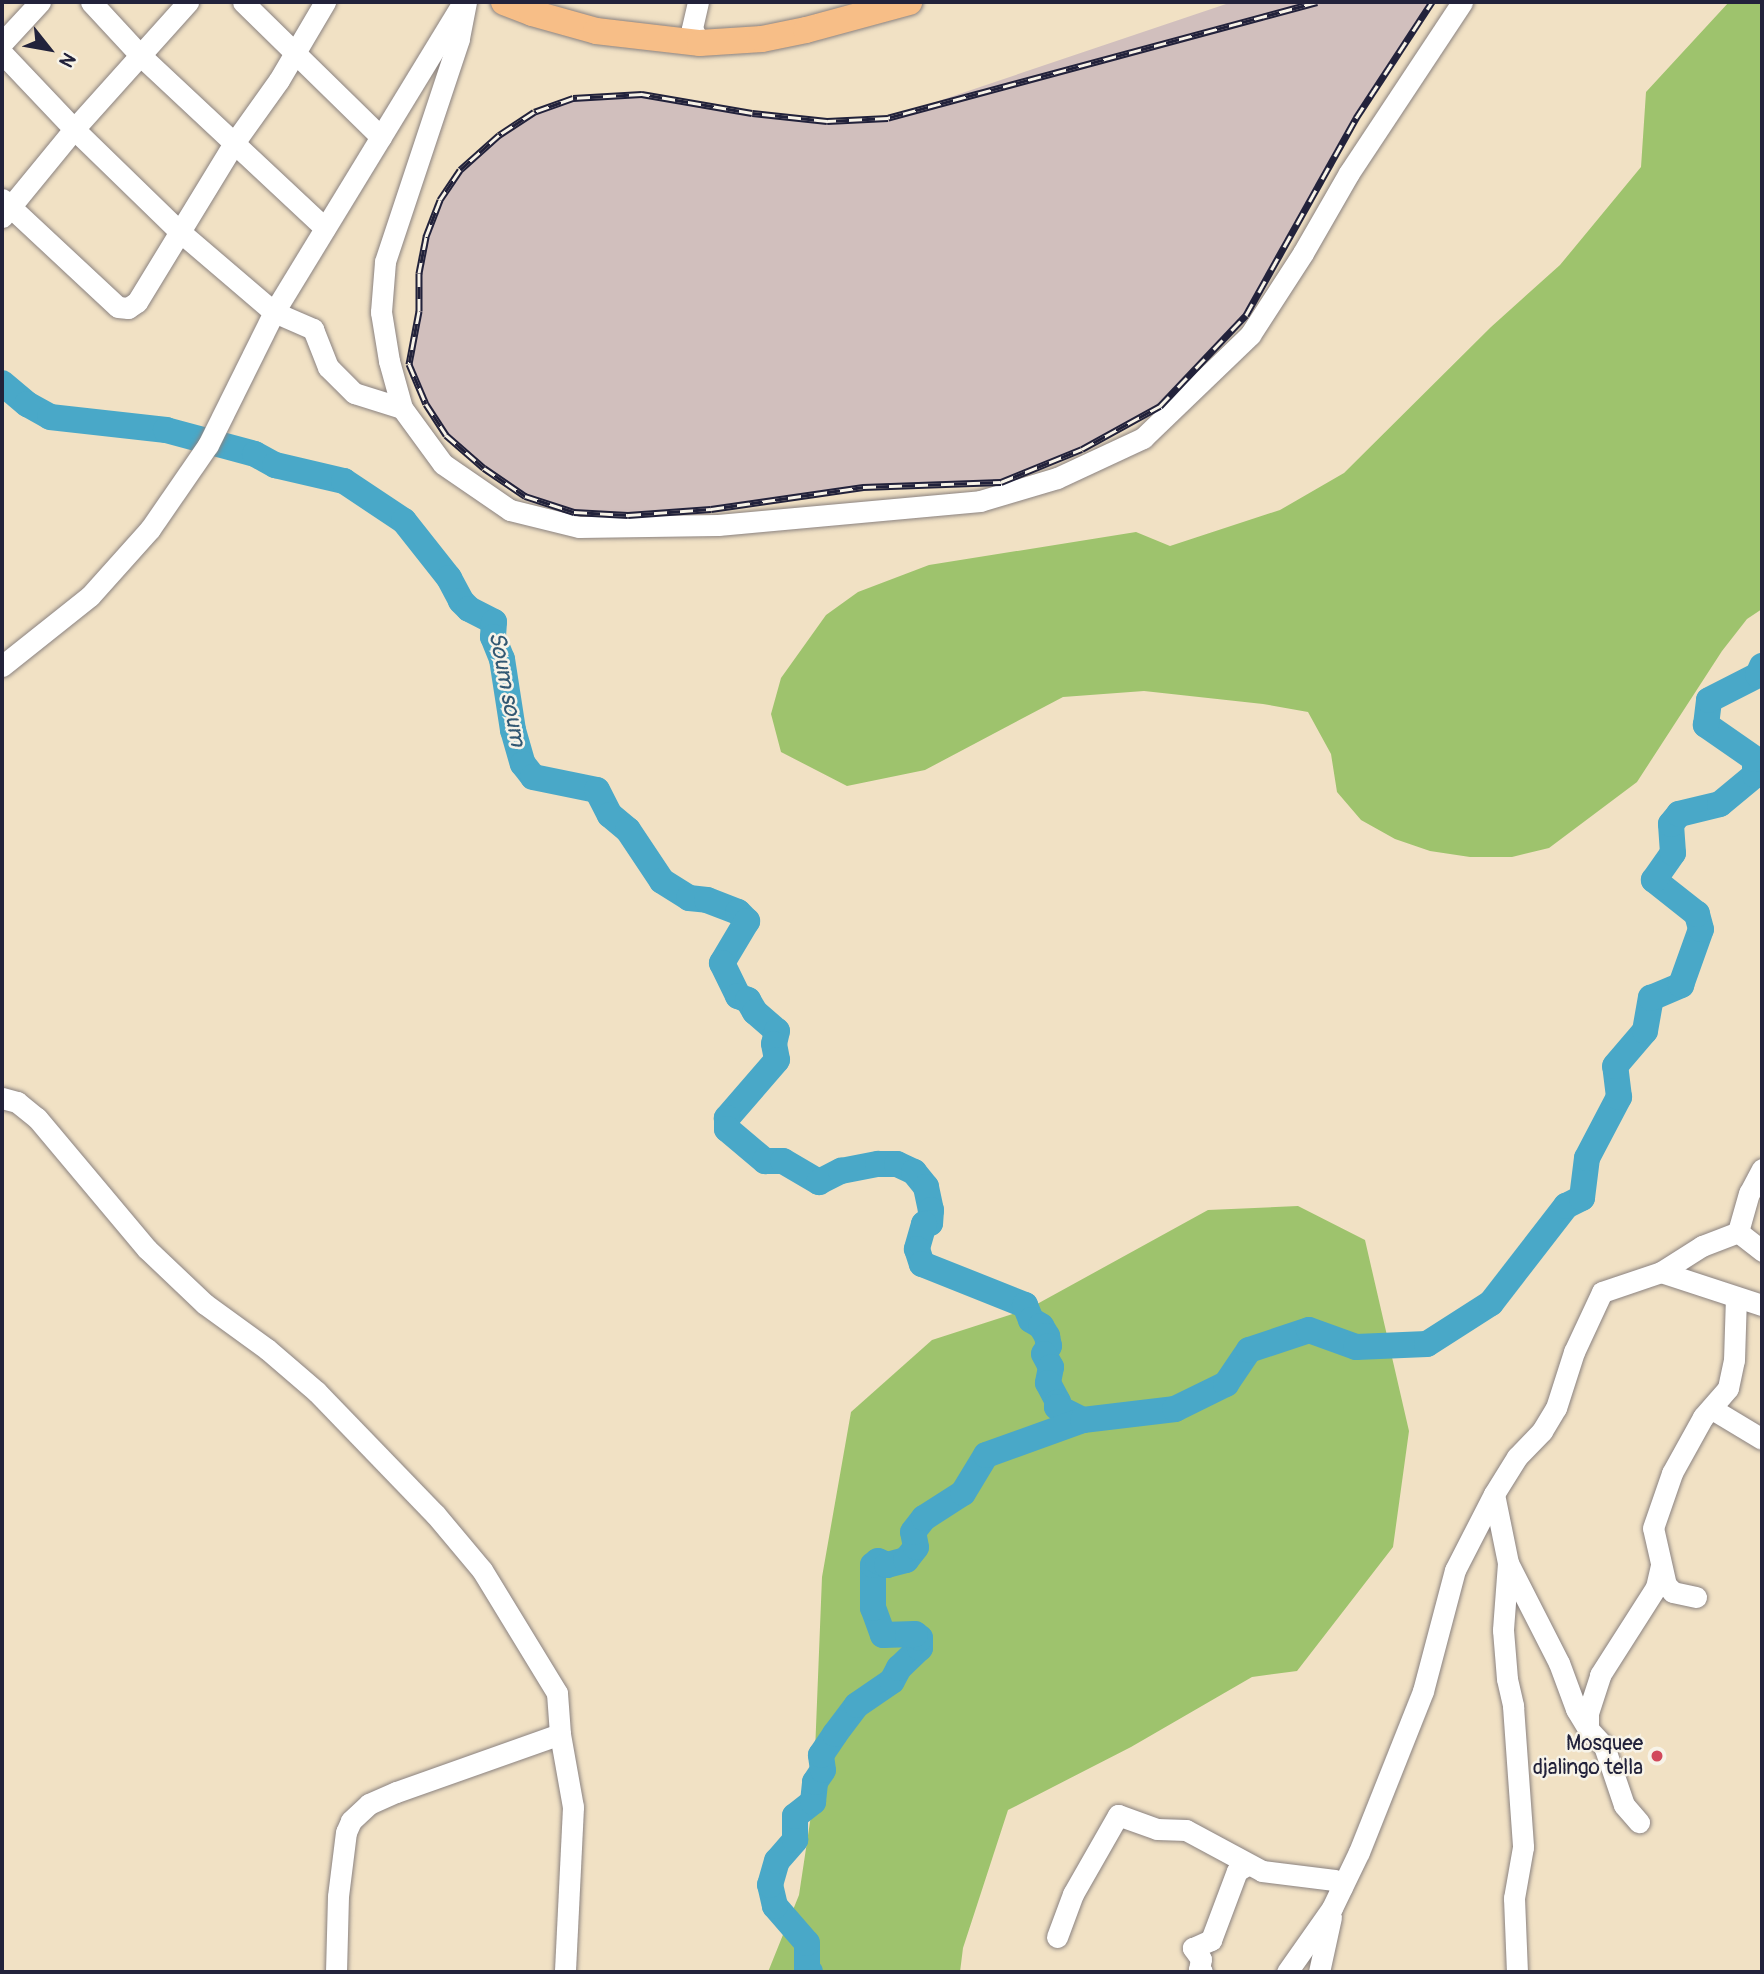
<!DOCTYPE html>
<style>
body{margin:0}
#map{position:relative;width:1764px;height:1974px;overflow:hidden;background:#f1e1c4;font-family:Pangolin,sans-serif}
div>[style]{position:absolute}
[style*='--x']{left:calc(var(--x)*1px);top:calc(var(--y)*1px);width:calc(var(--w)*1px);rotate:calc(var(--a)*1deg)}
.industrial>*{inset:0;background:#d1bfbd}
.green>*{inset:0;background:#9ec36d}
.river>*{height:26px;margin:-13px;padding:0 13px;transform-origin:13px;border-radius:13px;background:#49a8c8}
.roads{filter:drop-shadow(0 0 2px #8a8280) drop-shadow(0 0 2px #8a8280)}
.minor>*{height:21px;margin:-10.5px;padding:0 10.5px;transform-origin:10.5px;border-radius:10.5px;background:#fff}
.major>*{height:26px;margin:-13px;padding:0 13px;transform-origin:13px;border-radius:13px;background:#f7be87}
.rail>*{height:7px;margin-top:-3.5px;transform-origin:0;background:repeating-linear-gradient(90deg,#f7f3e8 0 13px,#22223b 0 26px);box-sizing:border-box;border-block:2px solid #22223b}
.dots>*{width:19px;height:19px;translate:-50% -50%;box-sizing:border-box;border:4px solid #f7f3e8;border-radius:50%}
span{translate:-50% -50%;white-space:nowrap;text-align:center;line-height:1.15;-webkit-text-stroke:5px #f7f3e8;paint-order:stroke}
.poi-label{font-size:21px;color:#22223b}
.right{translate:-100% -50%;text-align:right}
.water-label{font-size:23px;color:#325873;font-style:italic}
.frame{position:absolute;inset:0;border:4px solid #22223b;pointer-events:none}
.north{position:absolute;left:14px;top:14px;width:70px;height:70px;-webkit-text-stroke:5px #f7f3e8;paint-order:stroke;rotate:121deg;font-size:19px;font-weight:700;line-height:28px;text-align:center;color:#22223b}
.north::after{content:'';display:block;margin:auto;width:24px;height:32px;background:#22223b;clip-path:polygon(50% 0,100% 100%,50% 72%,0 100%)}
</style>
<div id="map">
<div class="industrial">
<div style="clip-path:polygon(1232px 2px,1432px 2px,1356px 118px,1246px 315px,1160px 406px,1082px 449px,1001px 482px,863px 487px,711px 509px,628px 515px,574px 512px,525px 496px,484px 468px,446px 435px,426px 404px,409px 364px,419px 311px,419px 273px,426px 237px,440px 200px,460px 170px,499px 135px,534px 112px,573px 98px,642px 94px,752px 113px,827px 121px,888px 118px)"></div>
</div>
<div class="green">
<div style="clip-path:polygon(1729px 2px,1762px 2px,1762px 609px,1747px 619px,1722px 651px,1637px 782px,1549px 848px,1512px 857px,1470px 857px,1430px 851px,1395px 839px,1361px 820px,1337px 792px,1331px 754px,1308px 712px,1263px 704px,1144px 691px,1063px 697px,925px 770px,847px 786px,781px 752px,771px 714px,781px 678px,826px 615px,858px 592px,929px 565px,1136px 532px,1170px 546px,1280px 510px,1344px 473px,1491px 327px,1560px 265px,1641px 167px,1646px 92px)"></div>
<div style="clip-path:polygon(1298px 1206px,1365px 1240px,1409px 1431px,1393px 1547px,1297px 1671px,1252px 1677px,1131px 1747px,1008px 1810px,963px 1948px,960px 1972px,768px 1972px,799px 1895px,813px 1802px,822px 1577px,851px 1412px,932px 1340px,1028px 1309px,1208px 1210px)"></div>
</div>
<div class="river">
<div style="--x:2;--y:383;--w:33;--a:40"></div>
<div style="--x:27;--y:404;--w:26;--a:29"></div>
<div style="--x:50;--y:417;--w:117;--a:6.4"></div>
<div style="--x:166;--y:430;--w:92;--a:15.1"></div>
<div style="--x:255;--y:454;--w:23;--a:29"></div>
<div style="--x:275;--y:465;--w:71;--a:13.1"></div>
<div style="--x:344;--y:481;--w:72;--a:33.7"></div>
<div style="--x:404;--y:521;--w:73;--a:51.7"></div>
<div style="--x:449;--y:578;--w:26;--a:62"></div>
<div style="--x:461;--y:601;--w:11;--a:45"></div>
<div style="--x:469;--y:609;--w:28;--a:27"></div>
<div style="--x:494;--y:622;--w:15;--a:94"></div>
<div style="--x:493;--y:637;--w:24;--a:68"></div>
<div style="--x:502;--y:659;--w:72;--a:81.2"></div>
<div style="--x:513;--y:730;--w:35;--a:74"></div>
<div style="--x:523;--y:764;--w:16;--a:52"></div>
<div style="--x:533;--y:777;--w:65;--a:11.5"></div>
<div style="--x:597;--y:790;--w:28;--a:63"></div>
<div style="--x:610;--y:815;--w:23;--a:40"></div>
<div style="--x:628;--y:830;--w:61;--a:56.3"></div>
<div style="--x:662;--y:881;--w:32;--a:32"></div>
<div style="--x:689;--y:898;--w:18;--a:6"></div>
<div style="--x:707;--y:900;--w:33;--a:21"></div>
<div style="--x:738;--y:912;--w:13;--a:45"></div>
<div style="--x:747;--y:921;--w:49;--a:120.8"></div>
<div style="--x:722;--y:963;--w:37;--a:64"></div>
<div style="--x:738;--y:996;--w:11;--a:22"></div>
<div style="--x:748;--y:1000;--w:14;--a:60"></div>
<div style="--x:755;--y:1012;--w:29;--a:41"></div>
<div style="--x:777;--y:1031;--w:13;--a:103"></div>
<div style="--x:774;--y:1044;--w:16;--a:79"></div>
<div style="--x:777;--y:1060;--w:77;--a:130.8"></div>
<div style="--x:727;--y:1118;--w:11;--a:90"></div>
<div style="--x:727;--y:1129;--w:50;--a:40.1"></div>
<div style="--x:765;--y:1161;--w:18;--a:0"></div>
<div style="--x:783;--y:1161;--w:42;--a:30.3"></div>
<div style="--x:819;--y:1182;--w:25;--a:-27"></div>
<div style="--x:841;--y:1171;--w:38;--a:-11"></div>
<div style="--x:878;--y:1164;--w:19;--a:0"></div>
<div style="--x:897;--y:1164;--w:19;--a:25"></div>
<div style="--x:914;--y:1172;--w:19;--a:51"></div>
<div style="--x:926;--y:1187;--w:24;--a:78"></div>
<div style="--x:931;--y:1210;--w:13;--a:94"></div>
<div style="--x:930;--y:1223;--w:6;--a:171"></div>
<div style="--x:924;--y:1224;--w:26;--a:106"></div>
<div style="--x:917;--y:1249;--w:16;--a:72"></div>
<div style="--x:922;--y:1264;--w:111;--a:21.7"></div>
<div style="--x:1025;--y:1305;--w:16;--a:68"></div>
<div style="--x:1031;--y:1320;--w:12;--a:31"></div>
<div style="--x:1041;--y:1326;--w:12;--a:59"></div>
<div style="--x:1047;--y:1336;--w:10;--a:79"></div>
<div style="--x:1049;--y:1346;--w:9;--a:122"></div>
<div style="--x:1044;--y:1354;--w:15;--a:62"></div>
<div style="--x:1051;--y:1367;--w:16;--a:101"></div>
<div style="--x:1048;--y:1383;--w:21;--a:62"></div>
<div style="--x:1058;--y:1402;--w:5;--a:101"></div>
<div style="--x:1057;--y:1407;--w:29;--a:27"></div>
<div style="--x:810;--y:1972;--w:4;--a:-135"></div>
<div style="--x:807;--y:1969;--w:26;--a:-90"></div>
<div style="--x:807;--y:1943;--w:49;--a:-130.9"></div>
<div style="--x:775;--y:1906;--w:22;--a:-103"></div>
<div style="--x:770;--y:1885;--w:25;--a:-74"></div>
<div style="--x:777;--y:1861;--w:28;--a:-49"></div>
<div style="--x:795;--y:1840;--w:24;--a:-90"></div>
<div style="--x:795;--y:1816;--w:23;--a:-38"></div>
<div style="--x:813;--y:1802;--w:20;--a:-84"></div>
<div style="--x:815;--y:1782;--w:14;--a:-56"></div>
<div style="--x:823;--y:1770;--w:15;--a:-98"></div>
<div style="--x:821;--y:1755;--w:25;--a:-56"></div>
<div style="--x:835;--y:1734;--w:36;--a:-53"></div>
<div style="--x:857;--y:1705;--w:42;--a:-34.4"></div>
<div style="--x:892;--y:1681;--w:15;--a:-62"></div>
<div style="--x:899;--y:1668;--w:29;--a:-44"></div>
<div style="--x:920;--y:1648;--w:10;--a:-90"></div>
<div style="--x:920;--y:1638;--w:6;--a:-141"></div>
<div style="--x:915;--y:1634;--w:32;--a:178"></div>
<div style="--x:883;--y:1635;--w:29;--a:-110"></div>
<div style="--x:873;--y:1608;--w:43;--a:-90"></div>
<div style="--x:873;--y:1565;--w:6;--a:-39"></div>
<div style="--x:878;--y:1561;--w:10;--a:24"></div>
<div style="--x:887;--y:1565;--w:20;--a:-15"></div>
<div style="--x:906;--y:1560;--w:16;--a:-52"></div>
<div style="--x:916;--y:1547;--w:15;--a:-101"></div>
<div style="--x:913;--y:1532;--w:18;--a:-52"></div>
<div style="--x:924;--y:1518;--w:46;--a:-32.7"></div>
<div style="--x:963;--y:1493;--w:44;--a:-58.8"></div>
<div style="--x:986;--y:1455;--w:103;--a:-19.8"></div>
<div style="--x:1083;--y:1420;--w:93;--a:-6.8"></div>
<div style="--x:1175;--y:1409;--w:57;--a:-26.1"></div>
<div style="--x:1226;--y:1384;--w:41;--a:-55.9"></div>
<div style="--x:1249;--y:1350;--w:63;--a:-18.4"></div>
<div style="--x:1309;--y:1330;--w:50;--a:19.9"></div>
<div style="--x:1356;--y:1347;--w:71;--a:-2.4"></div>
<div style="--x:1427;--y:1344;--w:76;--a:-32.6"></div>
<div style="--x:1491;--y:1303;--w:123;--a:-52.3"></div>
<div style="--x:1566;--y:1206;--w:18;--a:-27"></div>
<div style="--x:1582;--y:1198;--w:40;--a:-82.9"></div>
<div style="--x:1587;--y:1158;--w:69;--a:-62.3"></div>
<div style="--x:1619;--y:1097;--w:31;--a:-97"></div>
<div style="--x:1615;--y:1066;--w:46;--a:-49.4"></div>
<div style="--x:1645;--y:1031;--w:34;--a:-80"></div>
<div style="--x:1651;--y:998;--w:33;--a:-23"></div>
<div style="--x:1681;--y:985;--w:59;--a:-70.3"></div>
<div style="--x:1701;--y:929;--w:16;--a:-105"></div>
<div style="--x:1697;--y:914;--w:55;--a:-141.7"></div>
<div style="--x:1654;--y:880;--w:33;--a:-55"></div>
<div style="--x:1673;--y:853;--w:29;--a:-94"></div>
<div style="--x:1671;--y:824;--w:13;--a:-51"></div>
<div style="--x:1679;--y:814;--w:42;--a:-13.7"></div>
<div style="--x:1720;--y:804;--w:45;--a:-39.6"></div>
<div style="--x:1755;--y:775;--w:16;--a:-90"></div>
<div style="--x:1755;--y:759;--w:60;--a:-145.2"></div>
<div style="--x:1706;--y:725;--w:25;--a:-83"></div>
<div style="--x:1709;--y:700;--w:55;--a:-27"></div>
<div style="--x:1758;--y:675;--w:10;--a:-66"></div>
</div>
<div class="roads">
<div class="minor">
<div style="--x:91;--y:2;--w:74;--a:47.2"></div>
<div style="--x:141;--y:56;--w:252;--a:43.1"></div>
<div style="--x:243;--y:2;--w:193;--a:44.4"></div>
<div style="--x:466;--y:2;--w:38;--a:101"></div>
<div style="--x:459;--y:39;--w:235;--a:108.4"></div>
<div style="--x:385;--y:262;--w:50;--a:94.6"></div>
<div style="--x:381;--y:312;--w:50;--a:80.7"></div>
<div style="--x:389;--y:361;--w:49;--a:74.5"></div>
<div style="--x:402;--y:408;--w:69;--a:53.8"></div>
<div style="--x:443;--y:464;--w:81;--a:34.5"></div>
<div style="--x:510;--y:510;--w:71;--a:13.8"></div>
<div style="--x:579;--y:527;--w:139;--a:-0.8"></div>
<div style="--x:718;--y:525;--w:263;--a:-5.2"></div>
<div style="--x:980;--y:501;--w:80;--a:-16.6"></div>
<div style="--x:1057;--y:478;--w:95;--a:-24.9"></div>
<div style="--x:1143;--y:438;--w:149;--a:-43.9"></div>
<div style="--x:1250;--y:335;--w:98;--a:-57.1"></div>
<div style="--x:1303;--y:253;--w:92;--a:-60.1"></div>
<div style="--x:1349;--y:173;--w:205;--a:-56.5"></div>
<div style="--x:698;--y:2;--w:28;--a:103"></div>
<div style="--x:692;--y:29;--w:16;--a:60"></div>
<div style="--x:2;--y:43;--w:56;--a:-47.2"></div>
<div style="--x:2;--y:53;--w:105;--a:46.5"></div>
<div style="--x:74;--y:129;--w:146;--a:44.2"></div>
<div style="--x:179;--y:231;--w:125;--a:40.5"></div>
<div style="--x:274;--y:312;--w:43;--a:23.6"></div>
<div style="--x:313;--y:329;--w:41;--a:68.5"></div>
<div style="--x:328;--y:367;--w:37;--a:45"></div>
<div style="--x:354;--y:393;--w:50;--a:17.4"></div>
<div style="--x:2;--y:199;--w:158;--a:43"></div>
<div style="--x:118;--y:307;--w:10;--a:6"></div>
<div style="--x:128;--y:308;--w:11;--a:-34"></div>
<div style="--x:137;--y:302;--w:186;--a:-58.6"></div>
<div style="--x:234;--y:143;--w:77;--a:-54.5"></div>
<div style="--x:279;--y:80;--w:91;--a:-59.5"></div>
<div style="--x:2;--y:217;--w:114;--a:-50.7"></div>
<div style="--x:74;--y:129;--w:171;--a:-48.1"></div>
<div style="--x:2;--y:666;--w:112;--a:-38.5"></div>
<div style="--x:90;--y:596;--w:90;--a:-48.2"></div>
<div style="--x:150;--y:529;--w:102;--a:-55.4"></div>
<div style="--x:208;--y:445;--w:148;--a:-63.6"></div>
<div style="--x:274;--y:312;--w:357;--a:-58.6"></div>
<div style="--x:2;--y:1098;--w:16;--a:15"></div>
<div style="--x:17;--y:1102;--w:26;--a:39"></div>
<div style="--x:37;--y:1118;--w:171;--a:50"></div>
<div style="--x:147;--y:1249;--w:80;--a:43.5"></div>
<div style="--x:205;--y:1304;--w:77;--a:36"></div>
<div style="--x:267;--y:1349;--w:66;--a:40.7"></div>
<div style="--x:317;--y:1392;--w:170;--a:46"></div>
<div style="--x:435;--y:1514;--w:73;--a:50"></div>
<div style="--x:482;--y:1570;--w:144;--a:58.6"></div>
<div style="--x:557;--y:1693;--w:41;--a:85.8"></div>
<div style="--x:560;--y:1734;--w:174;--a:160.5"></div>
<div style="--x:396;--y:1792;--w:30;--a:156"></div>
<div style="--x:369;--y:1804;--w:25;--a:137"></div>
<div style="--x:351;--y:1821;--w:12;--a:114"></div>
<div style="--x:346;--y:1832;--w:64;--a:97.1"></div>
<div style="--x:338;--y:1896;--w:76;--a:91.5"></div>
<div style="--x:1762;--y:1169;--w:27;--a:118"></div>
<div style="--x:1749;--y:1193;--w:41;--a:105.8"></div>
<div style="--x:1738;--y:1232;--w:31;--a:38"></div>
<div style="--x:1661;--y:1272;--w:106;--a:18.1"></div>
<div style="--x:1712;--y:1409;--w:58;--a:31"></div>
<div style="--x:1494;--y:1494;--w:70;--a:78.5"></div>
<div style="--x:1508;--y:1563;--w:67;--a:94.3"></div>
<div style="--x:1503;--y:1630;--w:49;--a:85.3"></div>
<div style="--x:1507;--y:1679;--w:28;--a:77"></div>
<div style="--x:1513;--y:1706;--w:141;--a:85.9"></div>
<div style="--x:1523;--y:1847;--w:52;--a:100"></div>
<div style="--x:1514;--y:1898;--w:74;--a:87.7"></div>
<div style="--x:1508;--y:1563;--w:112;--a:63"></div>
<div style="--x:1559;--y:1663;--w:49;--a:69.7"></div>
<div style="--x:1576;--y:1709;--w:23;--a:59"></div>
<div style="--x:1588;--y:1729;--w:23;--a:47"></div>
<div style="--x:1604;--y:1746;--w:62;--a:71.3"></div>
<div style="--x:1624;--y:1805;--w:23;--a:49"></div>
<div style="--x:1696;--y:1597;--w:24;--a:-168"></div>
<div style="--x:1673;--y:1592;--w:10;--a:-135"></div>
<div style="--x:1666;--y:1585;--w:58;--a:-102.8"></div>
<div style="--x:1653;--y:1528;--w:58;--a:-70.9"></div>
<div style="--x:1672;--y:1473;--w:64;--a:-61"></div>
<div style="--x:1703;--y:1417;--w:38;--a:-49"></div>
<div style="--x:1728;--y:1388;--w:29;--a:-78"></div>
<div style="--x:1734;--y:1360;--w:63;--a:-88.2"></div>
<div style="--x:1588;--y:1729;--w:16;--a:-90"></div>
<div style="--x:1588;--y:1713;--w:40;--a:-72"></div>
<div style="--x:1600;--y:1675;--w:104;--a:-57.5"></div>
<div style="--x:1656;--y:1587;--w:22;--a:-77"></div>
<div style="--x:560;--y:1734;--w:74;--a:79.9"></div>
<div style="--x:573;--y:1807;--w:165;--a:92.8"></div>
<div style="--x:1057;--y:1937;--w:46;--a:-69.6"></div>
<div style="--x:1073;--y:1894;--w:91;--a:-60.3"></div>
<div style="--x:1118;--y:1815;--w:41;--a:19.7"></div>
<div style="--x:1157;--y:1829;--w:29;--a:2"></div>
<div style="--x:1186;--y:1830;--w:86;--a:28.3"></div>
<div style="--x:1262;--y:1871;--w:73;--a:7.1"></div>
<div style="--x:1334;--y:1880;--w:11;--a:45"></div>
<div style="--x:1202;--y:1972;--w:4;--a:-146"></div>
<div style="--x:1199;--y:1970;--w:11;--a:-80"></div>
<div style="--x:1201;--y:1959;--w:14;--a:-126"></div>
<div style="--x:1193;--y:1948;--w:20;--a:-24"></div>
<div style="--x:1211;--y:1940;--w:74;--a:-69.4"></div>
<div style="--x:1237;--y:1871;--w:12;--a:-31"></div>
<div style="--x:1287;--y:1972;--w:78;--a:-54.9"></div>
<div style="--x:1332;--y:1908;--w:62;--a:-64.3"></div>
<div style="--x:1359;--y:1852;--w:173;--a:-68.3"></div>
<div style="--x:1423;--y:1691;--w:125;--a:-75.2"></div>
<div style="--x:1455;--y:1570;--w:85;--a:-62.8"></div>
<div style="--x:1494;--y:1494;--w:44;--a:-58.1"></div>
<div style="--x:1517;--y:1457;--w:36;--a:-46"></div>
<div style="--x:1542;--y:1431;--w:27;--a:-59"></div>
<div style="--x:1556;--y:1408;--w:59;--a:-72.2"></div>
<div style="--x:1574;--y:1352;--w:66;--a:-65"></div>
<div style="--x:1602;--y:1292;--w:62;--a:-18.7"></div>
<div style="--x:1661;--y:1272;--w:49;--a:-32.4"></div>
<div style="--x:1702;--y:1246;--w:39;--a:-21"></div>
<div style="--x:1319;--y:1972;--w:56;--a:-77.7"></div>
</div>
<div class="major">
<div style="--x:504;--y:2;--w:30;--a:21"></div>
<div style="--x:532;--y:13;--w:66;--a:15.7"></div>
<div style="--x:596;--y:31;--w:105;--a:6.6"></div>
<div style="--x:700;--y:43;--w:62;--a:-3.7"></div>
<div style="--x:762;--y:39;--w:45;--a:-11.6"></div>
<div style="--x:806;--y:30;--w:107;--a:-15.2"></div>
</div>
</div>
<div class="rail">
<div style="--x:1317;--y:2;--w:444;--a:164.9"></div>
<div style="--x:888;--y:118;--w:61;--a:177.2"></div>
<div style="--x:827;--y:121;--w:75;--a:-173.9"></div>
<div style="--x:752;--y:113;--w:112;--a:-170.2"></div>
<div style="--x:642;--y:94;--w:69;--a:176.7"></div>
<div style="--x:573;--y:98;--w:41;--a:160.3"></div>
<div style="--x:534;--y:112;--w:42;--a:146.7"></div>
<div style="--x:499;--y:135;--w:52;--a:138.1"></div>
<div style="--x:460;--y:170;--w:36;--a:124"></div>
<div style="--x:440;--y:200;--w:40;--a:111"></div>
<div style="--x:426;--y:237;--w:37;--a:101"></div>
<div style="--x:419;--y:273;--w:38;--a:90"></div>
<div style="--x:419;--y:311;--w:54;--a:100.7"></div>
<div style="--x:409;--y:364;--w:43;--a:67"></div>
<div style="--x:426;--y:404;--w:37;--a:57"></div>
<div style="--x:446;--y:435;--w:50;--a:41"></div>
<div style="--x:484;--y:468;--w:50;--a:34.3"></div>
<div style="--x:525;--y:496;--w:52;--a:18.1"></div>
<div style="--x:574;--y:512;--w:54;--a:3.2"></div>
<div style="--x:628;--y:515;--w:83;--a:-4.1"></div>
<div style="--x:711;--y:509;--w:154;--a:-8.2"></div>
<div style="--x:863;--y:487;--w:138;--a:-2.1"></div>
<div style="--x:1001;--y:482;--w:87;--a:-22.2"></div>
<div style="--x:1082;--y:449;--w:89;--a:-28.9"></div>
<div style="--x:1160;--y:406;--w:125;--a:-46.6"></div>
<div style="--x:1246;--y:315;--w:226;--a:-60.8"></div>
<div style="--x:1356;--y:118;--w:139;--a:-56.8"></div>
</div>
<div class="dots">
<div style="left:1657px;top:1756px;background:#d1495b"></div>
</div>
<div class="poi-label">
<span class="right" style="left:1643px;top:1756px">Mosquee<br>djalingo tella</span>
</div>
<div class="water-label">
<span style="left:507px;top:689px;rotate:79deg">Soum soum</span>
</div>
<div class="frame"></div>
<div class="north">N</div>
</div>
